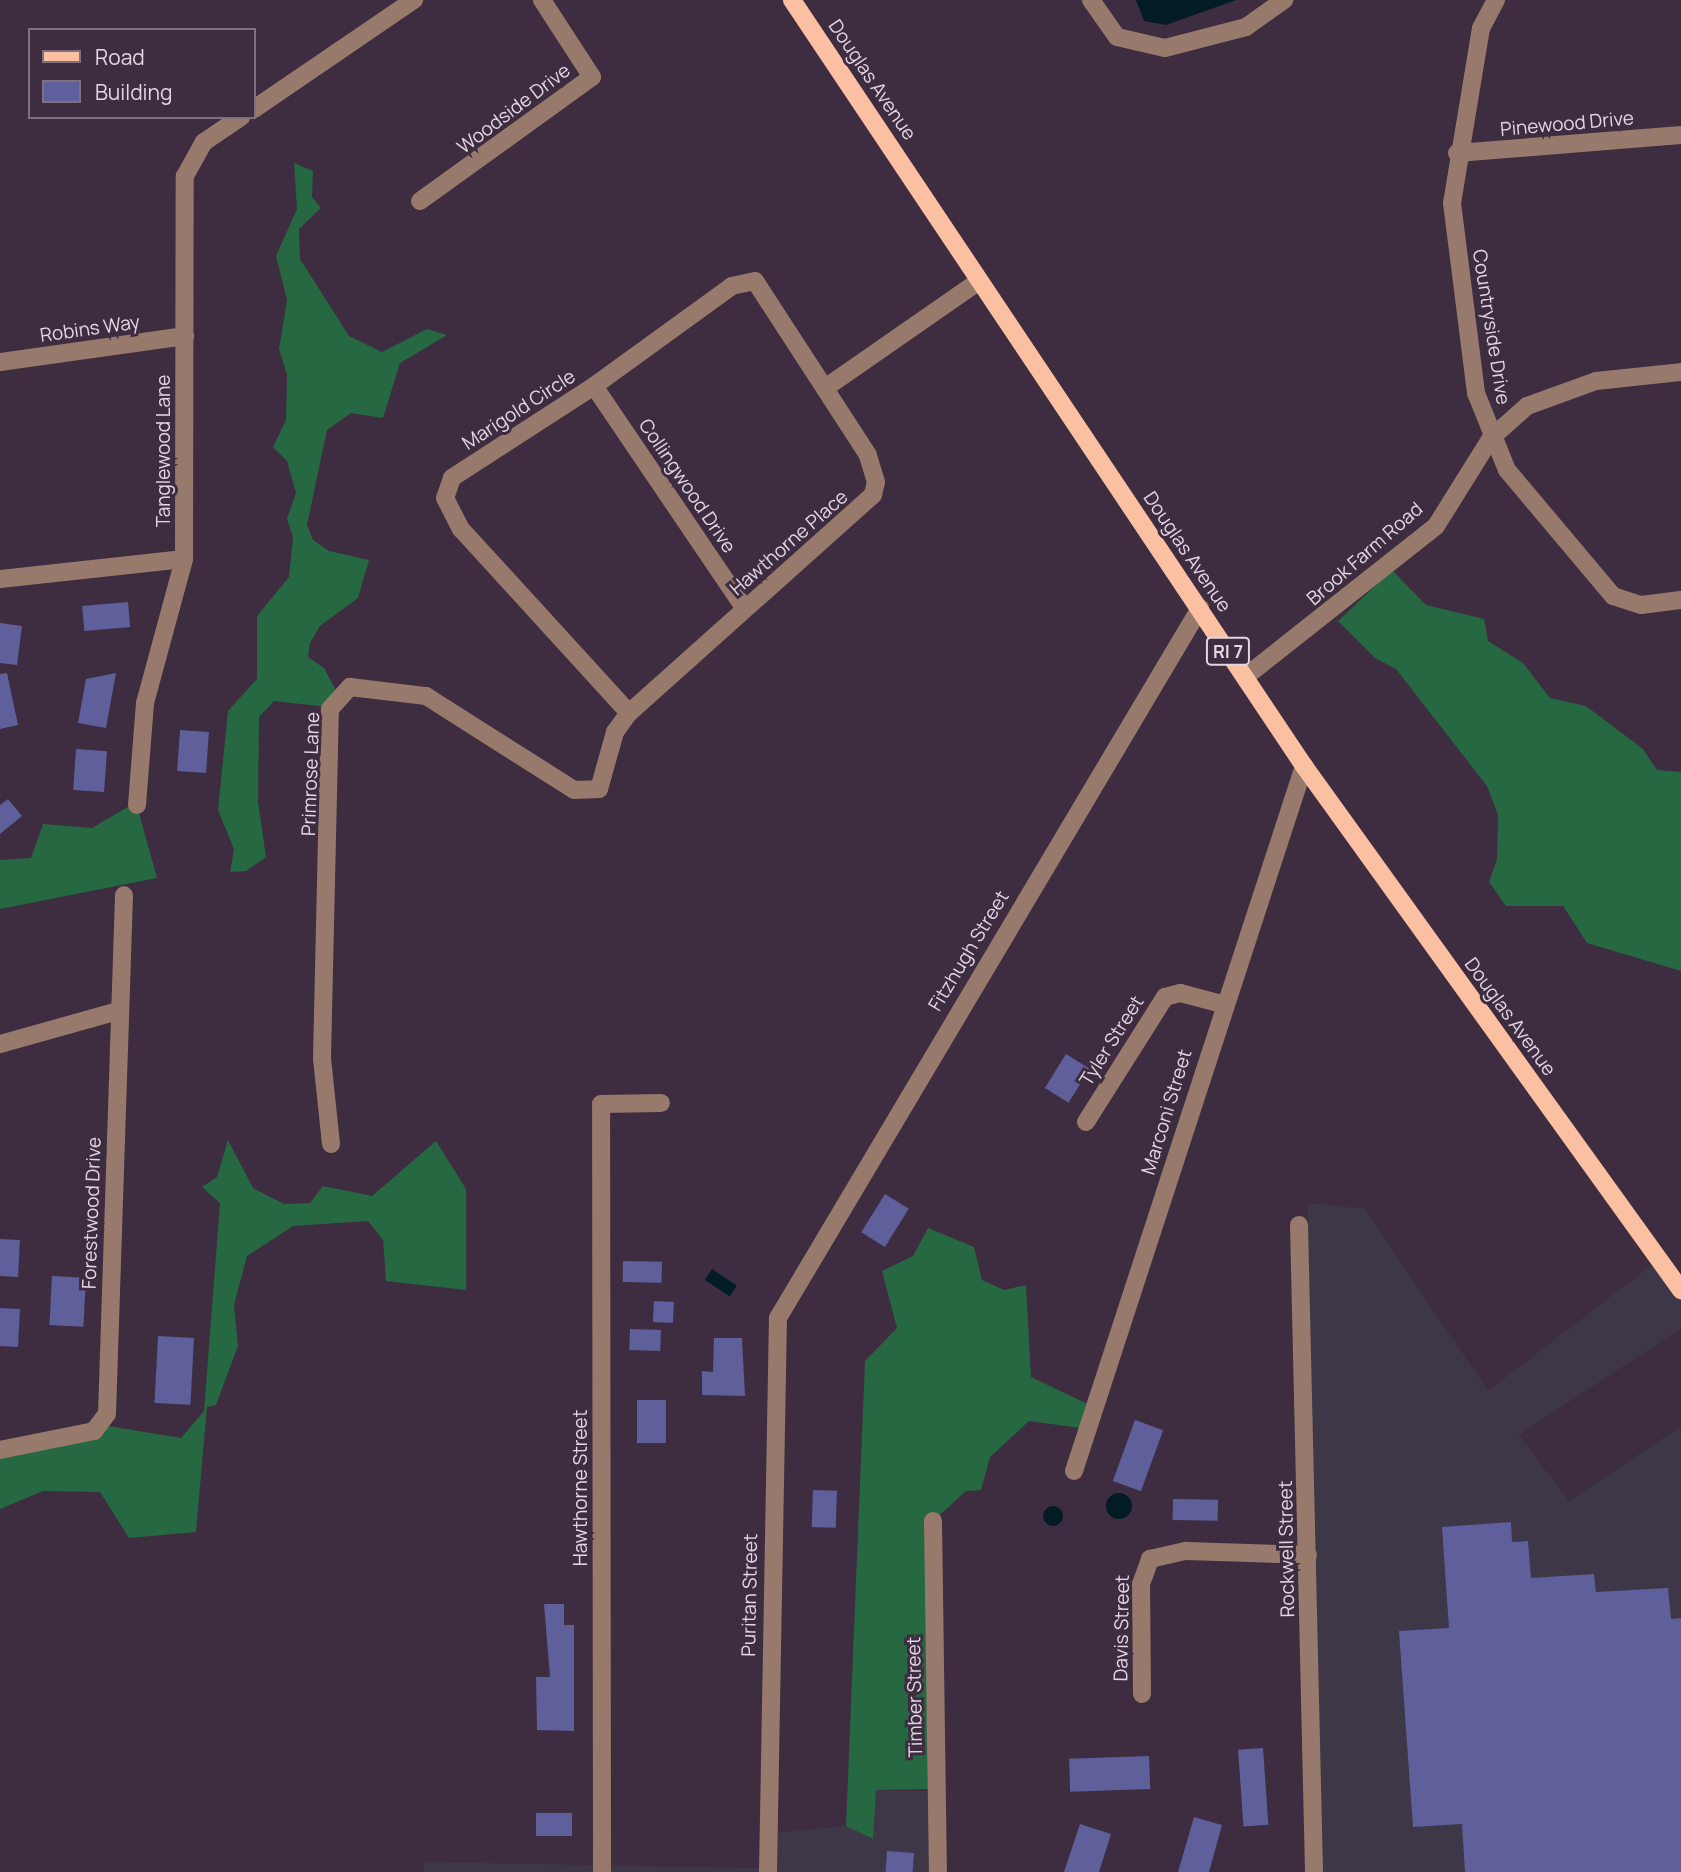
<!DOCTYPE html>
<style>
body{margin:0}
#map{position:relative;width:1681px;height:1872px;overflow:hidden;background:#3e2c40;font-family:Manrope,sans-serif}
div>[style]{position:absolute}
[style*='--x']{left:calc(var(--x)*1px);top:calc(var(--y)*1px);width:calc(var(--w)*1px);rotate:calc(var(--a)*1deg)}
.commercial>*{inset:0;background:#3e3748}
.forest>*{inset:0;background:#256841}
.water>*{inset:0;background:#011c24;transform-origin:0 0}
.round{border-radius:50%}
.building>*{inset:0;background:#5f5f9b;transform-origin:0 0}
.minor>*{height:18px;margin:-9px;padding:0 9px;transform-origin:9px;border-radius:9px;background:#977a6b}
.major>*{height:18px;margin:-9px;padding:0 9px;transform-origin:9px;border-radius:9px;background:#fbc0a1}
span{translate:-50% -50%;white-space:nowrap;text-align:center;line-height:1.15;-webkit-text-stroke:6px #3e2c40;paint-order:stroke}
.shield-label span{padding:2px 5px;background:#3e2c40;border:2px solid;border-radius:5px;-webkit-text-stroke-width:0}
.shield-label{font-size:18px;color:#e1d6e2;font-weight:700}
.street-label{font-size:19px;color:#e1d6e2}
.legend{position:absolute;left:28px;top:28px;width:228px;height:91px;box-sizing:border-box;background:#3e2c40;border:2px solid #7f7081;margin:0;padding:9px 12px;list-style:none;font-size:21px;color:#e1d6e2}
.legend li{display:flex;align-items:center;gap:14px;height:35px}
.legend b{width:35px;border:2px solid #7f7081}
</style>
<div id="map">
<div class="commercial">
<div style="clip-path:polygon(1308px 1203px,1365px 1209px,1488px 1391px,1657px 1261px,1681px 1294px,1681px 1328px,1519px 1435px,1569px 1501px,1681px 1426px,1681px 1872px,1315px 1872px,1303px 1342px)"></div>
<div style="clip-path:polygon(876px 1790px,931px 1791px,931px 1872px,423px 1872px,424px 1862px,763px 1868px,765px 1834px,846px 1826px,872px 1839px)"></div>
</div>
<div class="forest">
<div style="clip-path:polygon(294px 163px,313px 171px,312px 197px,321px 208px,299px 229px,300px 259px,349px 336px,382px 352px,427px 329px,447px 335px,400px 363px,383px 418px,351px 413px,327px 430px,307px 525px,313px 540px,329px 551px,369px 560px,358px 598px,320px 626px,310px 643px,308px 657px,324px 668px,339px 696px,328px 707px,274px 701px,259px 717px,258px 801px,266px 857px,246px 871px,230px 872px,234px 849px,218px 810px,228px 711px,257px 679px,257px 616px,289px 577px,293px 537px,287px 519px,296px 493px,287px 461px,273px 447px,286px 420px,287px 375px,279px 349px,287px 300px,276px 256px,297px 209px)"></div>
<div style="clip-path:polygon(1392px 570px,1426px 605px,1484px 619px,1488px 641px,1523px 663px,1550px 698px,1586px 706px,1643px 749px,1657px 770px,1681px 772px,1681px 971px,1587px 943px,1563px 906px,1506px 906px,1489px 882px,1497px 859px,1498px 815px,1487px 786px,1396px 669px,1375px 658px,1338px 621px)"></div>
<div style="clip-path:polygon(136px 802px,157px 878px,0 909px,0 860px,31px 858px,43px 824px,92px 828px)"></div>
<div style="clip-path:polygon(228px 1140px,253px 1188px,284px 1204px,310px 1203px,323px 1186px,372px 1196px,436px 1141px,466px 1189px,466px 1290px,386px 1281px,383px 1240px,368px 1221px,293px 1226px,247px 1256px,234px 1305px,238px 1346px,216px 1405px,207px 1407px,196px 1532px,129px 1538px,100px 1492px,43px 1491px,0 1509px,0 1453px,108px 1426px,181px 1438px,204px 1411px,220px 1203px,202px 1187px,217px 1177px)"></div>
<div style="clip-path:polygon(928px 1228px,974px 1247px,982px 1280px,1004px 1290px,1026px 1285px,1031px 1377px,1096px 1408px,1088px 1429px,1029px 1421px,990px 1457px,981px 1490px,966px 1491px,933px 1521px,934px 1789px,876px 1790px,873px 1839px,846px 1826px,865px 1361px,897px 1328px,882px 1271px,913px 1256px)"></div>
</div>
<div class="water">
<div style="clip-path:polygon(1136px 0,1236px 0,1166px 25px,1144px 21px)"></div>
<div style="left:712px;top:1269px;width:30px;height:13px;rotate:34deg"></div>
<div class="round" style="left:1106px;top:1493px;width:26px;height:26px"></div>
<div class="round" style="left:1043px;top:1506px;width:20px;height:20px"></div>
</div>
<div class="building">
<div style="left:128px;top:602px;width:25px;height:46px;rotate:85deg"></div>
<div style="clip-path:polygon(0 623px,22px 626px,17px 665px,0 663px)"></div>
<div style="clip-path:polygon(7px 673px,18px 725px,0 729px,0 674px)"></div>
<div style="clip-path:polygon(116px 673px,106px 728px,78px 723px,86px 679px)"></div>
<div style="left:180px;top:730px;width:29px;height:41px;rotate:4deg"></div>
<div style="left:76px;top:749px;width:31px;height:41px;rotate:4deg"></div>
<div style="clip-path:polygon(8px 799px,22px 816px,0 834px,0 805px)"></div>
<div style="left:1066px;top:1054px;width:28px;height:40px;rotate:32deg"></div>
<div style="left:885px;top:1194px;width:28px;height:45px;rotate:32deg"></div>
<div style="left:0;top:1239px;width:20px;height:37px;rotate:3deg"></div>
<div style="left:623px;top:1261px;width:39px;height:21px;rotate:1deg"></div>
<div style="left:52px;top:1276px;width:34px;height:49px;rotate:3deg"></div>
<div style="left:654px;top:1301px;width:20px;height:21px;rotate:3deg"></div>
<div style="left:0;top:1308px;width:20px;height:38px;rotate:3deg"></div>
<div style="left:630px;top:1329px;width:31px;height:21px;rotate:2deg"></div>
<div style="left:158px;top:1336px;width:36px;height:67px;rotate:3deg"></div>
<div style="clip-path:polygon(714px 1338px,742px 1338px,745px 1396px,702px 1395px,702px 1371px,713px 1372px)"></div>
<div style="left:637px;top:1400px;width:29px;height:43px"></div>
<div style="left:1135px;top:1420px;width:30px;height:65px;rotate:20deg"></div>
<div style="left:813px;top:1490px;width:24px;height:37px;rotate:2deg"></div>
<div style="left:1173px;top:1499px;width:45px;height:21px;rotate:1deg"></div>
<div style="clip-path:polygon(1511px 1522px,1512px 1542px,1528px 1541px,1531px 1578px,1594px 1574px,1596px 1592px,1668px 1588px,1671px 1619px,1681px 1618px,1681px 1872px,1465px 1872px,1462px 1824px,1413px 1827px,1399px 1631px,1449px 1628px,1442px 1527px)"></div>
<div style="clip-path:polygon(544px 1604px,564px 1604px,564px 1625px,574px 1625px,574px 1731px,537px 1730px,536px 1677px,550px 1677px)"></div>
<div style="left:1263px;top:1748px;width:77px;height:25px;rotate:86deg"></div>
<div style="left:1149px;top:1756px;width:33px;height:80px;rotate:88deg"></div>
<div style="left:572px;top:1813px;width:23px;height:36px;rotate:90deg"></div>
<div style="clip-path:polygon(1194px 1817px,1222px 1825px,1209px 1872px,1178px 1872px)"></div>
<div style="clip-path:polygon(1080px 1824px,1111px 1834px,1099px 1872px,1064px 1872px)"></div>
<div style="left:887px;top:1851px;width:27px;height:21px;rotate:4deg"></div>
</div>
<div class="minor">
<div style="--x:1091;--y:0;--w:45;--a:54.9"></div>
<div style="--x:1117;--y:37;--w:49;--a:12.9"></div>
<div style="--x:1165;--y:48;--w:84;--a:-14.5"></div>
<div style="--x:1246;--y:27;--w:47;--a:-35.4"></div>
<div style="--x:1496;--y:0;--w:32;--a:118"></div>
<div style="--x:1481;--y:28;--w:177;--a:99.4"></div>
<div style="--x:1452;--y:203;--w:192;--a:82.8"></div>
<div style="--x:1476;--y:393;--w:83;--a:68.1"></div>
<div style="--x:1507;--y:470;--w:165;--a:49.9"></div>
<div style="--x:1613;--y:596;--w:29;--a:18"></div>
<div style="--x:1641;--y:605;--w:40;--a:-7.1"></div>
<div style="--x:254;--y:109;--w:194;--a:-34.3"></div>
<div style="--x:1457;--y:153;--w:225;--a:-4.6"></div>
<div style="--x:420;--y:201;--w:212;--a:-35.8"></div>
<div style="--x:592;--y:77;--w:92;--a:-123"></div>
<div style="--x:0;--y:362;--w:187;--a:-8"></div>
<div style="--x:594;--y:386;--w:269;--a:55.9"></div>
<div style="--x:828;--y:386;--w:184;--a:-34.8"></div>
<div style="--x:0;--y:579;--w:185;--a:-6.2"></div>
<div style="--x:1245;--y:677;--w:243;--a:-38.3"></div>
<div style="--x:1436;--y:526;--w:104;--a:-58"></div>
<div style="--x:1491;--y:438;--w:48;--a:-41.6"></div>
<div style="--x:1527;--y:406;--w:73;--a:-19.9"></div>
<div style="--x:1596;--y:381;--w:85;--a:-6"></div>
<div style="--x:137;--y:805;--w:102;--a:-85.5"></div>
<div style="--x:145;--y:703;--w:149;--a:-74.8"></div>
<div style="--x:184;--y:559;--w:383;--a:-89.9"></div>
<div style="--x:185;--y:176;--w:39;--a:-61"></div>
<div style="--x:204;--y:142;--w:45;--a:-34"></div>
<div style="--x:0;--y:1044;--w:123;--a:-15.6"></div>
<div style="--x:1086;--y:1122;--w:148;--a:-57.7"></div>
<div style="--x:1165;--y:997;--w:16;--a:-15"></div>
<div style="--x:1180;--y:993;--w:43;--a:14.7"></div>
<div style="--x:331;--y:1144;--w:86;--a:-96"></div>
<div style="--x:322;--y:1058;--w:349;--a:-88.7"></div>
<div style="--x:330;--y:709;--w:30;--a:-48"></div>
<div style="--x:350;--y:687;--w:77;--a:6.8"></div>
<div style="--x:426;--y:696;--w:175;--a:32.4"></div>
<div style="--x:574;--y:790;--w:25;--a:-2"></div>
<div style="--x:599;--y:789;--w:59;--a:-74.3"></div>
<div style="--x:615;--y:732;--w:24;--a:-54"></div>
<div style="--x:629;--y:713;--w:327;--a:-41.8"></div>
<div style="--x:873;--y:495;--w:13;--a:-77"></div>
<div style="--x:876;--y:482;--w:28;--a:-107"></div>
<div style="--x:868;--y:455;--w:207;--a:-123"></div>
<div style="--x:755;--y:281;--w:24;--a:168"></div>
<div style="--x:732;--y:286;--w:170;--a:144.1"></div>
<div style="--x:594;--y:386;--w:169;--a:147.1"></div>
<div style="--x:452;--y:478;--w:21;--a:109"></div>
<div style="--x:445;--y:498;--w:35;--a:63"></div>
<div style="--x:461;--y:529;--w:249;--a:47.6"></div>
<div style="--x:1299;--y:1225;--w:647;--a:88.67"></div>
<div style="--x:0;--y:1450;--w:96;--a:-11.4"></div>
<div style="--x:94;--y:1431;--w:21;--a:-53"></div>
<div style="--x:107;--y:1414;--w:519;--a:-88.12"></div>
<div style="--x:1074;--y:1471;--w:742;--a:-71.93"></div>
<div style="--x:933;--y:1521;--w:351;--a:89.2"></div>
<div style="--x:1142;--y:1694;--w:110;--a:-90.5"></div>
<div style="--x:1141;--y:1584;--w:27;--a:-70"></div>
<div style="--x:1150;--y:1559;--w:37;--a:-13"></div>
<div style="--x:1186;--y:1551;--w:122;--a:1.9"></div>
<div style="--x:602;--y:1872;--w:768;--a:-90.07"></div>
<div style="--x:601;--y:1104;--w:60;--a:-1"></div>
<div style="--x:768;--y:1872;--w:554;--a:-88.97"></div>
<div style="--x:778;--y:1318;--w:826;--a:-59.27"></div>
</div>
<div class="major">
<div style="--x:792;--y:0;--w:921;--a:56.24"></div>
<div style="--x:1304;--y:766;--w:646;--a:54.27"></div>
</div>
<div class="shield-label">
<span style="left:1228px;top:651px">RI 7</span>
</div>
<div class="street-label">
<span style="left:872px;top:80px;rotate:56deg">Douglas Avenue</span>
<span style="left:514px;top:109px;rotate:-37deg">Woodside Drive</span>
<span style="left:1567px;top:124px;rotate:-5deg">Pinewood Drive</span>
<span style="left:1491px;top:327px;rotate:81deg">Countryside Drive</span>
<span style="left:90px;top:329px;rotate:-8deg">Robins Way</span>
<span style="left:519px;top:410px;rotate:-33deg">Marigold Circle</span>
<span style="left:164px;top:451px;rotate:-90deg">Tanglewood Lane</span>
<span style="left:687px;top:486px;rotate:56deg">Collingwood Drive</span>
<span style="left:789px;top:543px;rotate:-41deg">Hawthorne Place</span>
<span style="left:1187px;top:552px;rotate:56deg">Douglas Avenue</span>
<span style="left:1365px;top:554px;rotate:-41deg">Brook Farm Road</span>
<span style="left:311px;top:774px;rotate:-88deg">Primrose Lane</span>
<span style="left:969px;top:951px;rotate:-59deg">Fitzhugh Street</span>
<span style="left:1510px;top:1017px;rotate:54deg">Douglas Avenue</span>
<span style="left:1112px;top:1041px;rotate:-58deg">Tyler Street</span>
<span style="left:1167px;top:1112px;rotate:-73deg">Marconi Street</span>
<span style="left:92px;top:1213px;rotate:-88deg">Forestwood Drive</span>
<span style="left:581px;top:1488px;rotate:-90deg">Hawthorne Street</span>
<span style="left:1287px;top:1549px;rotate:-91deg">Rockwell Street</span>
<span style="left:750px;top:1595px;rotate:-89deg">Puritan Street</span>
<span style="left:1122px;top:1628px;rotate:-89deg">Davis Street</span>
<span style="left:915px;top:1697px;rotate:-91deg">Timber Street</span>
</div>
<ul class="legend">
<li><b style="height:9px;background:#fbc0a1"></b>Road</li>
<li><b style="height:19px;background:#5f5f9b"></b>Building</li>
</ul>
</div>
